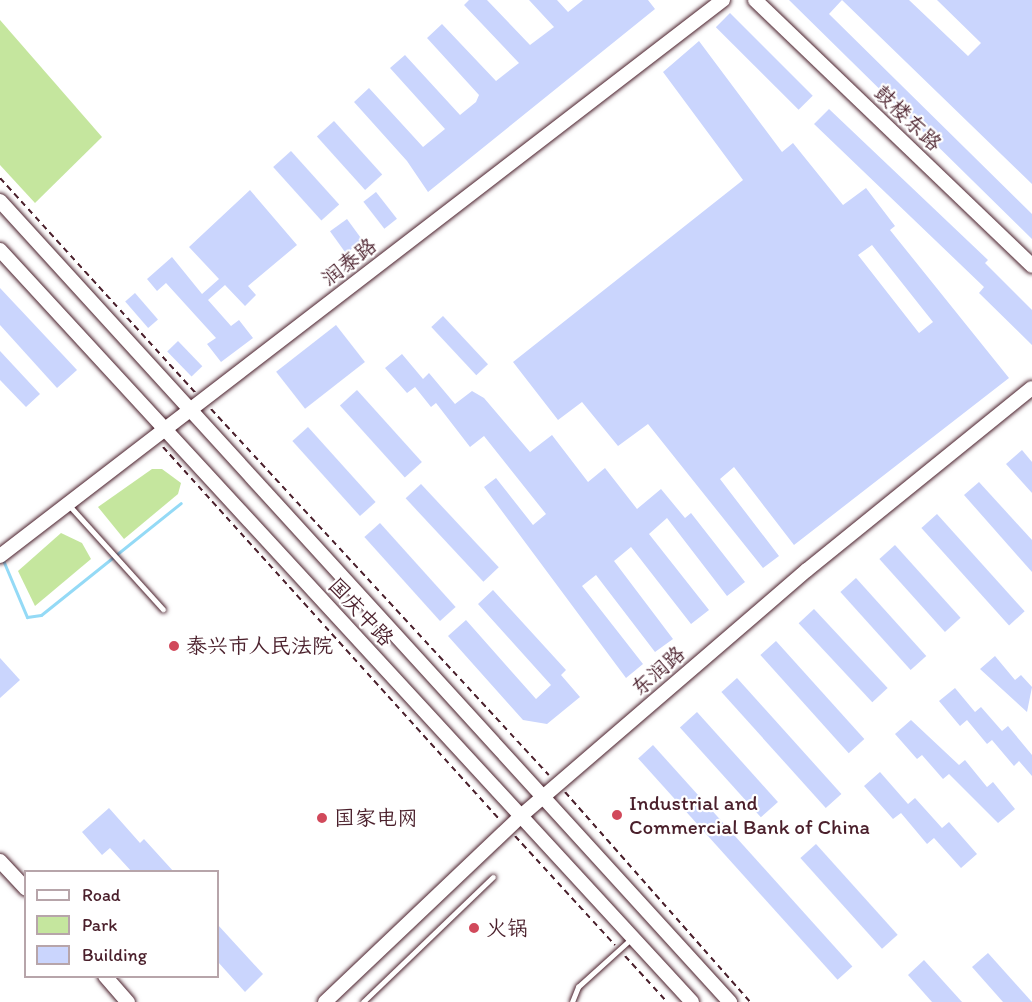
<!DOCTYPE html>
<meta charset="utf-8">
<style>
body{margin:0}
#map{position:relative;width:1032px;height:1002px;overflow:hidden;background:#fff;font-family:Itim,"LXGW WenKai TC",sans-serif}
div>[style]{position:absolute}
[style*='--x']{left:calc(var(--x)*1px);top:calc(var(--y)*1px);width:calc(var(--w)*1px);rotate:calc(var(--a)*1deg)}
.green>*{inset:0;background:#c5e69e}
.stream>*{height:3px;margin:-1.5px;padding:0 1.5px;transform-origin:1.5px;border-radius:1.5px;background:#94daf6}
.building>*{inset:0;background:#cad5fd;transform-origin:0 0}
.path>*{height:2px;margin-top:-1px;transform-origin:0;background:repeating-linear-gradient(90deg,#4a1f2b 0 6px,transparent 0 10.5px)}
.roads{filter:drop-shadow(0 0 2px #4a1f2b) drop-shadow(0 0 2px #4a1f2b)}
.lane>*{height:4.5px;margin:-2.25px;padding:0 2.25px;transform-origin:2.25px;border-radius:2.25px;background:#fff}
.secondary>*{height:14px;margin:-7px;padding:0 7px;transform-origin:7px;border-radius:7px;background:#fff}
.dots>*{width:16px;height:16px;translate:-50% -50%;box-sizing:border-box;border:3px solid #fff;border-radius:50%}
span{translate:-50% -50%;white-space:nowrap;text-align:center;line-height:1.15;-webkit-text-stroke:4.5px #fff;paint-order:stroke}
.street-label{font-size:21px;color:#4a1f2b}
.poi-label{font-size:21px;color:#4a1f2b}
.left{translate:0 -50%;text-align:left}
.legend{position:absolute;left:24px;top:870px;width:195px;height:108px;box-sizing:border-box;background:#fff;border:2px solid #b7a5aa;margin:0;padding:8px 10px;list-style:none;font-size:18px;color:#4a1f2b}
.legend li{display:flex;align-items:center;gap:12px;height:30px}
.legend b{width:30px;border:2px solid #b7a5aa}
</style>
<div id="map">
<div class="green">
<div style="clip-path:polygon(0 20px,102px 137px,35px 203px,0 165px)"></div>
<div style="clip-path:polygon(152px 469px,162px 469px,181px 483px,178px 494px,124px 539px,98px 507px)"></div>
<div style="clip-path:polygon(61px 533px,82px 543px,91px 559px,35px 606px,18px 571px)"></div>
</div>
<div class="stream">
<div style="--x:3;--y:560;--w:62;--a:67.2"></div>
<div style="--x:27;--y:617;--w:14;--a:-8"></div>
<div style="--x:41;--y:615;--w:179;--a:-38.7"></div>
</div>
<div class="building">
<div style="clip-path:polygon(469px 0,487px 0,530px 45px,554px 27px,529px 0,557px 0,568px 12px,583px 0,648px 0,655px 9px,428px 192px,407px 161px,354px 102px,369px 88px,423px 147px,445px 129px,390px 68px,405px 55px,460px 115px,476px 102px,479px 95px,427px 38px,442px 24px,496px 81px,519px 63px,464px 5px)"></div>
<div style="clip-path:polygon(789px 0,842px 0,829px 14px,1032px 214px,1032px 239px)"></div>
<div style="clip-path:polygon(842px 0,909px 0,968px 56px,981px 43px,937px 0,1032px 0,1032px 184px)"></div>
<div style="left:730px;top:13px;width:117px;height:20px;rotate:45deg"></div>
<div style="clip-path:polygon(evenodd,699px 41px,782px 152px,793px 143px,843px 205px,866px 188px,895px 226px,890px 230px,1009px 378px,794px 545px,734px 467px,720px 479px,779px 556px,763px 568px,648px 424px,618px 446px,582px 402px,558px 420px,513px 362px,743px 180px,663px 72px,699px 41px,872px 245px,933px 322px,919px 333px,858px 255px,872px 245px)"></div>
<div style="clip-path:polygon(829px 109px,988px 260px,985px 263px,1032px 310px,1032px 345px,979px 293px,984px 287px,814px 124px)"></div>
<div style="left:334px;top:121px;width:72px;height:23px;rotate:48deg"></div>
<div style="left:291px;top:151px;width:72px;height:24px;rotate:48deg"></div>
<div style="clip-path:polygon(250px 190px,297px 245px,248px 286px,256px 295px,245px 306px,225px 285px,208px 300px,231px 326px,239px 320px,253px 338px,221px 362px,207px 344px,216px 338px,166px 283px,157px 291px,147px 279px,172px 257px,202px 294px,219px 279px,189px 247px)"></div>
<div style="left:376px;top:192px;width:34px;height:16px;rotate:52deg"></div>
<div style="left:347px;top:219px;width:27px;height:21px;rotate:54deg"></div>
<div style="clip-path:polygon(0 288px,77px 370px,57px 388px,0 325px)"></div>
<div style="left:135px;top:293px;width:35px;height:13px;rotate:49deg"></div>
<div style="left:443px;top:316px;width:66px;height:16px;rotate:47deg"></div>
<div style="left:336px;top:325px;width:47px;height:76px;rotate:52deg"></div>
<div style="left:178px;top:341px;width:35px;height:15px;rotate:46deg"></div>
<div style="clip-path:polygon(0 351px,40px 394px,26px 407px,0 380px)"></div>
<div style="clip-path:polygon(402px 354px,423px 379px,429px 373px,455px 404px,472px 391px,484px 398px,530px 452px,552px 435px,588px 482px,605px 468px,637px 509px,661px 489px,685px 518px,691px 513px,745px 582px,727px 596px,667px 518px,649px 534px,709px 610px,691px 624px,631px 547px,614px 561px,673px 639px,655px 652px,596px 575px,582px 586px,643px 664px,626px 678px,484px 487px,496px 478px,533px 525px,546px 514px,484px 436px,470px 447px,436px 403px,431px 407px,415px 387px,407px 393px,385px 368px)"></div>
<div style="left:357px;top:390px;width:97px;height:23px;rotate:48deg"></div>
<div style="left:308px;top:427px;width:101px;height:21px;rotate:48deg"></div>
<div style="clip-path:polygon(1022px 450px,1032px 462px,1032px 493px,1006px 464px)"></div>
<div style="clip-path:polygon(979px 482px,1032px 540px,1032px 572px,964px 495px)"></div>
<div style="left:421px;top:484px;width:114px;height:21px;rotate:47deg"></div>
<div style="left:937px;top:514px;width:131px;height:21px;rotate:48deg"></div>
<div style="left:380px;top:523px;width:113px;height:21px;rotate:48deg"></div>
<div style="left:895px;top:545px;width:98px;height:21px;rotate:48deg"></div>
<div style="left:856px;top:578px;width:105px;height:21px;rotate:48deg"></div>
<div style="clip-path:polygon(493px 590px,566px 670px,561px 675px,580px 697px,547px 724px,523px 720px,448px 636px,466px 620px,536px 699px,551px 685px,478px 604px)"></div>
<div style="left:814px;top:609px;width:108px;height:21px;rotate:47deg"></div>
<div style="left:776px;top:641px;width:132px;height:21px;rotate:48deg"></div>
<div style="clip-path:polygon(995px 656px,1015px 680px,1021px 675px,1032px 687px,1027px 712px,980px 669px)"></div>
<div style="clip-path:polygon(0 658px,20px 680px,0 698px)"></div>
<div style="left:737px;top:678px;width:156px;height:21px;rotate:48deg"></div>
<div style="clip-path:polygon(955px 688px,975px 712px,981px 707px,1002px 731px,1008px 726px,1032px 755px,1032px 776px,1019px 761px,1014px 766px,992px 740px,987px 744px,967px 720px,960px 726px,939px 701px)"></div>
<div style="left:697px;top:712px;width:121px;height:23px;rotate:48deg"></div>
<div style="clip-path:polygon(911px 720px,959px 765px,965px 760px,987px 787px,993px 782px,1015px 809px,998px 823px,949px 774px,943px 779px,922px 755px,917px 759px,895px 734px)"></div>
<div style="left:653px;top:745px;width:298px;height:20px;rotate:48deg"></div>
<div style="clip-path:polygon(880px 772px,908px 804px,915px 798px,942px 828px,949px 822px,977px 854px,961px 868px,934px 838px,927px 844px,901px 813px,893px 819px,864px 786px)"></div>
<div style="clip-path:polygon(109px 808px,140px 843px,144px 839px,174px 872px,132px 872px,110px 848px,102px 855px,82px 832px)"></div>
<div style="left:816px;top:844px;width:122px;height:21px;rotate:48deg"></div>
<div style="clip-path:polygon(218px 925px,263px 974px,245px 992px,218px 962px)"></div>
<div style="clip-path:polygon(988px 953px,1032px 1002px,1003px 1002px,972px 967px)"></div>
<div style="clip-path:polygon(924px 960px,962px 1002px,932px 1002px,908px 975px)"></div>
</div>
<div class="path">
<div style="--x:0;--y:178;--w:290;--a:47.7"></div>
<div style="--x:211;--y:409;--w:498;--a:47.3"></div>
<div style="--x:163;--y:447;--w:501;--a:47.91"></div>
<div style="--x:565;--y:792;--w:280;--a:48.6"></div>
<div style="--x:515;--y:836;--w:148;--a:47.5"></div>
<div style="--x:625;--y:956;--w:62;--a:47.6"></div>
</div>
<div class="roads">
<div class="lane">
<div style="--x:70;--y:506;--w:139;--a:47.9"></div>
<div style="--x:363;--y:1002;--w:180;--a:-43.9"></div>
<div style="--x:572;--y:1002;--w:16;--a:-68"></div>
<div style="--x:578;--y:987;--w:72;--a:-42.2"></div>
</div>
<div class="secondary">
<div style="--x:755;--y:0;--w:384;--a:43.8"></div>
<div style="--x:0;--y:201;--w:1084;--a:47.66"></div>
<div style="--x:0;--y:250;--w:1022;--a:47.38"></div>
<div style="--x:0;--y:556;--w:912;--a:-37.56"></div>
<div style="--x:0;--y:861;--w:38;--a:47"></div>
<div style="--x:105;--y:976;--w:35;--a:49"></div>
<div style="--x:325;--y:1002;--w:272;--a:-43.5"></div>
<div style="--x:522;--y:815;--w:376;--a:-40.7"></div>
<div style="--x:807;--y:570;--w:289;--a:-39"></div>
</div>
</div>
<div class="dots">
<div style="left:174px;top:646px;background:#d1495b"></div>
<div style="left:617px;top:815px;background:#d1495b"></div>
<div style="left:322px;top:818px;background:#d1495b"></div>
<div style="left:474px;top:928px;background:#d1495b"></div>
</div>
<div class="street-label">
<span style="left:908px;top:118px;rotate:44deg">鼓楼东路</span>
<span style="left:349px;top:262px;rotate:-38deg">润泰路</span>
<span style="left:361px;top:612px;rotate:47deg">国庆中路</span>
<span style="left:658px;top:671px;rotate:-41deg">东润路</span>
</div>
<div class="poi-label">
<span class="left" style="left:186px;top:646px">泰兴市人民法院</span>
<span class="left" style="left:629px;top:815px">Industrial and<br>Commercial Bank of China</span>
<span class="left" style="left:334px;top:818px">国家电网</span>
<span class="left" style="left:486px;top:928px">火锅</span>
</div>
<ul class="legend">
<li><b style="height:8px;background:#fff"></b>Road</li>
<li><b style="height:16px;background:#c5e69e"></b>Park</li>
<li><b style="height:16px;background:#cad5fd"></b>Building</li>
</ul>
</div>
